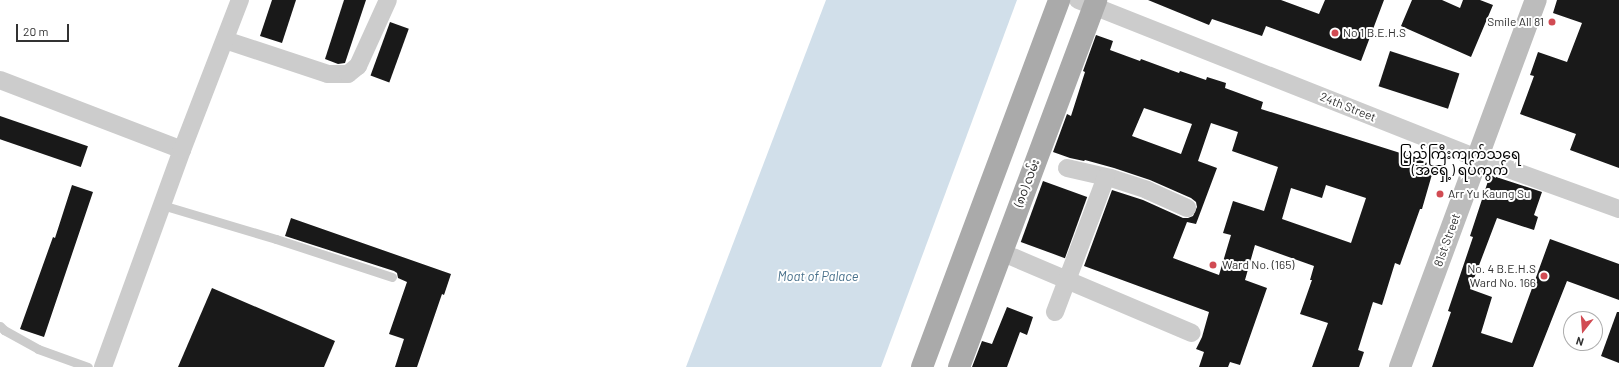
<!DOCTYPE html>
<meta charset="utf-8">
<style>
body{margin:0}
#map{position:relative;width:1619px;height:367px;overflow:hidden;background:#fff;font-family:Barlow,"Noto Sans Myanmar",sans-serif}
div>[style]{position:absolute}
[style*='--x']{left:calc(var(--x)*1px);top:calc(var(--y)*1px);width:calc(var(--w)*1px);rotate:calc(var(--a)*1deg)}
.water>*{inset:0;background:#d1dfea}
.building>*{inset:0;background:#191919;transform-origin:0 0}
.lane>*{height:9px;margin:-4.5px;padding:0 4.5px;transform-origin:4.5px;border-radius:4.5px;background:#ccc}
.street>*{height:18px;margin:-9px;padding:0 9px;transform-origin:9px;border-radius:9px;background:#ccc}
.secondary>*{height:22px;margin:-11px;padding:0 11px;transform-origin:11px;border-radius:11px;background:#bcbcbc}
.primary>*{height:22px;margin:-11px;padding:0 11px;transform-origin:11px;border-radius:11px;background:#aaa}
.dots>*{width:11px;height:11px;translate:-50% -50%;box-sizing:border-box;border:2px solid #fff;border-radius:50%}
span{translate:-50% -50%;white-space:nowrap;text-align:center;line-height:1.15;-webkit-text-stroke:4px #fff;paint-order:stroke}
.poi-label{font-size:12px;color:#323232}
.right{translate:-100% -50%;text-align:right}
.left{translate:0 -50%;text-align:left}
.street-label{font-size:12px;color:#323232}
.water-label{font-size:13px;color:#48708b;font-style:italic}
.quarter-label{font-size:14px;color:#000}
.north{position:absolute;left:1563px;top:311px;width:40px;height:40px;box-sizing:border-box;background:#fff;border:1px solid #adadad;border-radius:50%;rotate:197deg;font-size:11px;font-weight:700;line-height:16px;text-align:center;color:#323232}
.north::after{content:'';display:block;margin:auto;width:14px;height:18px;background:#d14b53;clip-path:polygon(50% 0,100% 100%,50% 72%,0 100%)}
.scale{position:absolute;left:16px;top:24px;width:53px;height:18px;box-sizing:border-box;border:2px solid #323232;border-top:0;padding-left:5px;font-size:12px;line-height:14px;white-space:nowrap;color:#323232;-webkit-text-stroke:3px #fff;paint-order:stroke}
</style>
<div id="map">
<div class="water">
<div style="clip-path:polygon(826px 0,1017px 0,881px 367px,686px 367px)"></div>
</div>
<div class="building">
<div style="clip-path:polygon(272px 0,296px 0,282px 43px,260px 36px)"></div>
<div style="clip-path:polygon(344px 0,366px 0,345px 63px,338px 64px,325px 59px)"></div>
<div style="clip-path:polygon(1148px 0,1281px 0,1319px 14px,1325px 0,1384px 0,1361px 61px,1266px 26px,1262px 36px,1212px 19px,1209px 25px)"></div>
<div style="clip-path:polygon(1412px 0,1442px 0,1460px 8px,1463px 0,1480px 0,1493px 5px,1471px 57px,1401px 26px)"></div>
<div style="clip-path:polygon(1557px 0,1619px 0,1619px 168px,1570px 150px,1576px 134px,1520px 114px,1534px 76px,1530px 75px,1538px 52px,1567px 62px,1582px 23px,1553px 13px)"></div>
<div style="left:390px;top:22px;width:20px;height:57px;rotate:20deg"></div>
<div style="clip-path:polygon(evenodd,1096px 35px,1113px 41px,1110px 50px,1140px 61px,1141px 59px,1179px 73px,1180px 71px,1206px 80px,1207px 77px,1226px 83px,1225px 88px,1263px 102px,1261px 109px,1435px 164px,1422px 209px,1420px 209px,1400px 265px,1395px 263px,1382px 305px,1373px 302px,1358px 350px,1364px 352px,1359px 367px,1312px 367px,1328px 323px,1300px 314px,1312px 280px,1310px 280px,1314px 266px,1255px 245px,1245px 280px,1267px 288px,1240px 365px,1230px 362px,1228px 367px,1199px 367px,1204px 352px,1196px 349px,1202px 337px,1209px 312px,1084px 266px,1112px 190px,1143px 200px,1183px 218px,1188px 218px,1193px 216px,1197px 207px,1196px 202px,1191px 198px,1150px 180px,1114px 168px,1085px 160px,1084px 161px,1070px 158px,1053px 152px,1067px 114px,1071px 116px,1085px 72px,1083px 71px,1096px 35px,1144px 108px,1192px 124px,1181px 154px,1132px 136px,1144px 108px,1096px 35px,1211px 123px,1238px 132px,1232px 151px,1278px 167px,1264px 211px,1233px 201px,1223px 233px,1231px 235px,1219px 275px,1173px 258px,1187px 222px,1196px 224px,1217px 168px,1198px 161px,1211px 123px,1096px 35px,1326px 185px,1366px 198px,1351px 243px,1282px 219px,1291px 188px,1322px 198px,1326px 185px)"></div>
<div style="left:1390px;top:51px;width:73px;height:37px;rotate:18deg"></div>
<div style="left:0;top:116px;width:93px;height:22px;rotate:19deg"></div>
<div style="clip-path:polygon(1490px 175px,1542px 192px,1534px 215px,1538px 217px,1534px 230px,1497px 218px,1470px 289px,1492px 297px,1481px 333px,1512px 343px,1550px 239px,1619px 264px,1619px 300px,1567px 281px,1533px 367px,1432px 367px,1451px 312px,1448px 311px,1473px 237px,1470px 236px)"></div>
<div style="left:1043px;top:181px;width:47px;height:65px;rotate:20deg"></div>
<div style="clip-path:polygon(72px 185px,93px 192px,44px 337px,20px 329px,53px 237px,55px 238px)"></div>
<div style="clip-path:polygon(291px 218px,451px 274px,444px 295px,442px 294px,417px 367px,395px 367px,404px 339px,389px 334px,407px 282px,398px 278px,397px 273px,394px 271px,285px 236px)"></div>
<div style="clip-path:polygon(212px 288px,335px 341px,324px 367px,178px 367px)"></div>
<div style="clip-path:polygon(1007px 307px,1033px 317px,1027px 335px,1020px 332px,1007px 367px,972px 367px,982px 341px,992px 344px)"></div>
<div style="clip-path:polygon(1617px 312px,1619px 312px,1619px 363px,1601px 356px)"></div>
</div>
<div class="lane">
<div style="--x:162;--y:205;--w:119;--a:16.6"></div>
<div style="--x:276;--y:239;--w:122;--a:18.1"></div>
<div style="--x:0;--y:326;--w:6;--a:45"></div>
<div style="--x:4;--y:330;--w:39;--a:29"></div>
<div style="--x:38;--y:349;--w:53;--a:19.8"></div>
</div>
<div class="street">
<div style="--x:1078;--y:0;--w:430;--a:21.6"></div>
<div style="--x:1478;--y:158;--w:150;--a:19.9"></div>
<div style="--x:225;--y:40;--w:108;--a:18.3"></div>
<div style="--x:328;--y:74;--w:20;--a:0"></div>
<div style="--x:348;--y:74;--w:13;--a:-39"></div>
<div style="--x:358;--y:66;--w:72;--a:-65.6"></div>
<div style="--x:0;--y:80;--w:195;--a:21"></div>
<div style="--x:1067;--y:168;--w:45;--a:12.8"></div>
<div style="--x:1111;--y:178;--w:38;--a:18"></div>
<div style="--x:1147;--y:190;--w:44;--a:24.2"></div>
<div style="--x:1001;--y:252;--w:207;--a:23"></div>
<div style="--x:1055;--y:312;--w:144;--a:-69.3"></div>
<div style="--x:103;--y:367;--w:231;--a:-70"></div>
<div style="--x:182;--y:150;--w:161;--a:-68.9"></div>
</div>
<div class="secondary">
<div style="--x:1400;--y:367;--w:391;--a:-69.7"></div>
</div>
<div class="primary">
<div style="--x:922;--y:367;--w:392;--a:-69.5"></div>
<div style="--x:959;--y:367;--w:392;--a:-69.5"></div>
</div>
<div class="dots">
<div style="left:1552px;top:22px;background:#d14b53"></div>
<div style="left:1335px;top:33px;background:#d14b53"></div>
<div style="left:1440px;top:194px;background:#d14b53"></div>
<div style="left:1213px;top:265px;background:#d14b53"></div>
<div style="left:1544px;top:276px;background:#d14b53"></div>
</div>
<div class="poi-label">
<span class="right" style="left:1544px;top:22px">Smile All 81</span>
<span class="left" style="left:1343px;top:33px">No 1 B.E.H.S</span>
<span class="left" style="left:1448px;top:194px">Arr Yu Kaung Su</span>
<span class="left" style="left:1222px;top:265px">Ward No. (165)</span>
<span class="right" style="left:1536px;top:276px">No. 4 B.E.H.S<br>Ward No. 166</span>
</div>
<div class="street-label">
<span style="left:1348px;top:107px;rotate:22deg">24th Street</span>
<span style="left:1027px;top:183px;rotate:-69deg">(၈၀) လမ်း</span>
<span style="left:1447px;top:240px;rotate:-70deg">81st Street</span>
</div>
<div class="water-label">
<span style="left:818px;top:276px">Moat of Palace</span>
</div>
<div class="quarter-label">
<span style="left:1460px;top:162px">ပြည်ကြီးကျက်သရေ<br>(အရှေ့) ရပ်ကွက်</span>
</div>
<div class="north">N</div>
<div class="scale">20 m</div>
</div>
